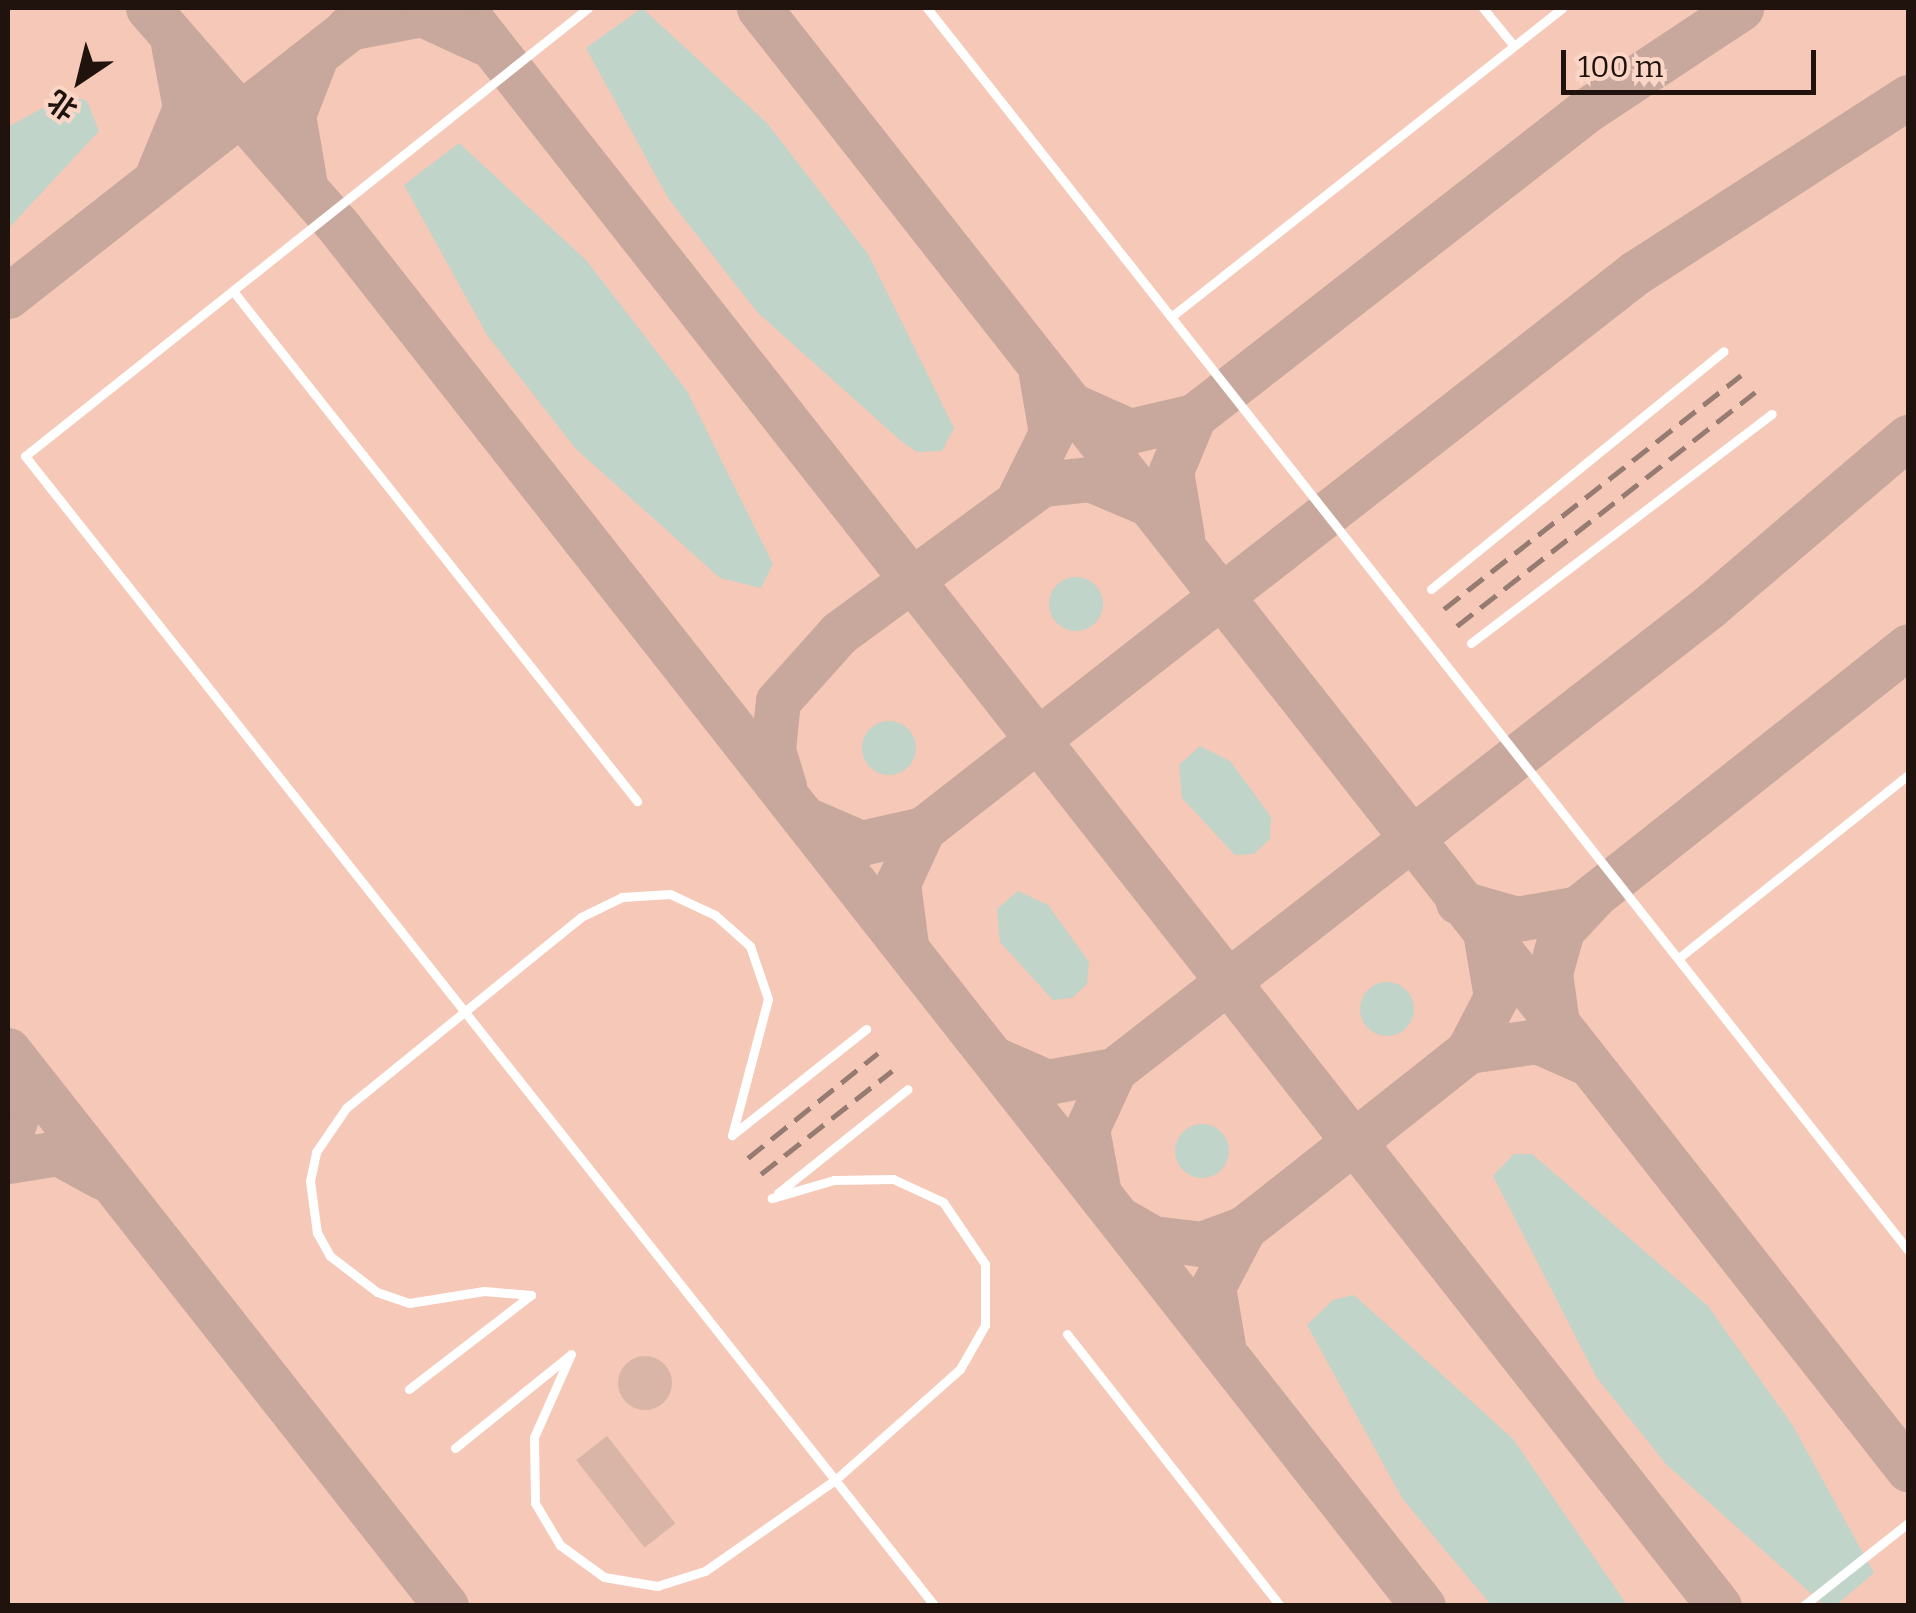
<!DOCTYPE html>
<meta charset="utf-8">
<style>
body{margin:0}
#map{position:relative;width:1916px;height:1613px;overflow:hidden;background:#fbd6c7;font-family:Bitter,"Noto Sans SC",serif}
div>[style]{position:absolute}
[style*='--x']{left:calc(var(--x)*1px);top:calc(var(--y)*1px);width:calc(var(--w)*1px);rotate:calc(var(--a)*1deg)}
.built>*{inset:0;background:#f5c8b7;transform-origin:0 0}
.green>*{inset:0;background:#c0d4c9}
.round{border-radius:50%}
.taxiway>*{height:45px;margin:-22.5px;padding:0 22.5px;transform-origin:22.5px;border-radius:22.5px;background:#c8a89c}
.building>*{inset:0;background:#d9b5a7;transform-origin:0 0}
.service>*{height:9px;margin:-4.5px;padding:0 4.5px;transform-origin:4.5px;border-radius:4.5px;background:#fff}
.rail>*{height:5px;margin-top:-2.5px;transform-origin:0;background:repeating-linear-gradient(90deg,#957b71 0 20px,transparent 0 30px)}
span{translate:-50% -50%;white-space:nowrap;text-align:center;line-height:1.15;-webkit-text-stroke:8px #fbd6c7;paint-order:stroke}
.frame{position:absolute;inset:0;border:10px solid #20130e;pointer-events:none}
.north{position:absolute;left:30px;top:30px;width:100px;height:100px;-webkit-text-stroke:8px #fbd6c7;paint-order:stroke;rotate:215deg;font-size:28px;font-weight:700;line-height:40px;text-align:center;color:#20130e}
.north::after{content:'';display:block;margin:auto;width:35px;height:45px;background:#20130e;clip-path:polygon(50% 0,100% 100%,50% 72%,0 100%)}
.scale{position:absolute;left:1561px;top:50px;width:255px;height:45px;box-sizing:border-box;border:5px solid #20130e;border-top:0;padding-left:12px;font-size:30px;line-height:35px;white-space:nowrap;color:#20130e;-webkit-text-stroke:8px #fbd6c7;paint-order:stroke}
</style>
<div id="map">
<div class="built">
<div style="left:8px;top:8px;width:1900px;height:1598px"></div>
</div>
<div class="green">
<div style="clip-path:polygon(642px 8px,767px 123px,868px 254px,954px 428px,942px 451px,917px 452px,901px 441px,757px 312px,668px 198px,586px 48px)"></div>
<div style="clip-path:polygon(68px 94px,87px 101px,99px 131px,8px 229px,8px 127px)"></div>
<div style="clip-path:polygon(459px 143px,586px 260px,687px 391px,773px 564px,761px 588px,720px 578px,576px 449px,487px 335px,404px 185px)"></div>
<div class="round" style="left:1049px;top:577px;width:54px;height:54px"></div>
<div class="round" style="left:862px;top:721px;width:54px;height:54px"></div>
<div style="clip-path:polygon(1200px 746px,1230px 761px,1271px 817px,1270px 839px,1254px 854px,1235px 855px,1182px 798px,1179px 765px)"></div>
<div style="clip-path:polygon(1018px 891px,1048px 905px,1089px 962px,1087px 984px,1072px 998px,1053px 1000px,1000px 942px,997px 909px)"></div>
<div class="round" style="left:1360px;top:982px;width:54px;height:54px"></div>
<div class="round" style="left:1175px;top:1124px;width:54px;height:54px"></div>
<div style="clip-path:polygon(1514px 1154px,1532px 1154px,1708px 1306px,1793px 1426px,1874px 1573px,1836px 1605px,1824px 1605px,1666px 1464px,1597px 1378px,1493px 1176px)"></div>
<div style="clip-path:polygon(1354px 1295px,1513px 1439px,1627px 1605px,1491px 1605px,1402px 1498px,1307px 1325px,1333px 1300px)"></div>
</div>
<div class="taxiway">
<div style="--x:148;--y:8;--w:291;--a:48.9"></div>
<div style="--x:339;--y:227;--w:1754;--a:51.83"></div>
<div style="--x:462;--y:8;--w:2033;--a:51.81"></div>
<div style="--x:759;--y:8;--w:1859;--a:51.82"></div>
<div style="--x:348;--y:28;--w:75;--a:-10.7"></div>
<div style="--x:422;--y:14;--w:67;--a:24.7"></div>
<div style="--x:159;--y:171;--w:68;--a:-67.6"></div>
<div style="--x:185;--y:108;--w:66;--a:-100.5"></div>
<div style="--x:305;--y:185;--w:71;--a:-99.7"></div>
<div style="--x:293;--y:115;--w:63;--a:-68.7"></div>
<div style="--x:8;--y:296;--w:467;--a:-38.1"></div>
<div style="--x:1076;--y:407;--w:59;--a:24"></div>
<div style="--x:1130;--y:431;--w:66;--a:-13.2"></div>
<div style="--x:1194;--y:416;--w:498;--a:-37.9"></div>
<div style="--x:1587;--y:110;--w:185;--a:-33.5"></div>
<div style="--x:1020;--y:496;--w:70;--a:-63.8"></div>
<div style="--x:1051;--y:433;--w:66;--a:-99.6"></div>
<div style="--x:1182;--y:537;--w:67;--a:-99.5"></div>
<div style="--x:1171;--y:471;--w:60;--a:-67.3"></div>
<div style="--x:784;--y:786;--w:39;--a:-107"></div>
<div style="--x:773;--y:749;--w:48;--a:-84.1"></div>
<div style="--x:778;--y:701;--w:91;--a:-48.1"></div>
<div style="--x:839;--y:633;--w:252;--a:-36.3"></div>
<div style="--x:1042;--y:484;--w:48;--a:-5.9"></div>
<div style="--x:1090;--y:479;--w:59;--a:23.1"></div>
<div style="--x:810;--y:821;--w:56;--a:23.3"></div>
<div style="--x:861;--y:843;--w:64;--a:-12.7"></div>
<div style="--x:923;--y:829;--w:903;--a:-37.99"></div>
<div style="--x:1635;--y:273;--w:325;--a:-32.8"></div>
<div style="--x:1458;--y:902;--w:61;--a:16.1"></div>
<div style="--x:1517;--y:919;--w:62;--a:-10.2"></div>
<div style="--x:1578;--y:908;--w:421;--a:-38.4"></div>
<div style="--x:906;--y:945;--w:63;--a:-97.4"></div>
<div style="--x:898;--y:883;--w:60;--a:-65.2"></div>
<div style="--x:1556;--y:1017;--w:44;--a:-97.8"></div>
<div style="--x:1550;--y:973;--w:45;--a:-74.4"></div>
<div style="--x:1562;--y:930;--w:44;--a:-46.8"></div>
<div style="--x:8;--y:1050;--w:708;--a:51.77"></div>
<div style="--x:1468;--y:1051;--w:70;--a:-8.2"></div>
<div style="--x:1537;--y:1041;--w:55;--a:23.7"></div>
<div style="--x:997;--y:1060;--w:55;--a:23.7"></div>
<div style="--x:1047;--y:1082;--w:68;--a:-10.2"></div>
<div style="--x:8;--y:1144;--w:50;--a:-73.7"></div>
<div style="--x:22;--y:1096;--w:37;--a:-101"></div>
<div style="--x:8;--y:1161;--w:51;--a:-9.1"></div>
<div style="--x:58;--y:1153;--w:50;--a:28.6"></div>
<div style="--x:1098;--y:1188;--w:60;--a:-100.6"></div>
<div style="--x:1087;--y:1129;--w:65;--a:-65.4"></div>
<div style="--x:1114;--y:1070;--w:757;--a:-37.91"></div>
<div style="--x:1711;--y:605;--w:259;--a:-40.5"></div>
<div style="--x:1125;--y:1222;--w:32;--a:30"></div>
<div style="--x:1153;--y:1238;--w:48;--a:7.1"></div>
<div style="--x:1201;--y:1244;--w:46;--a:-20.4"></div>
<div style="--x:1244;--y:1228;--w:52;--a:-38"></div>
<div style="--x:1285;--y:1196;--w:233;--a:-38.4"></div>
<div style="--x:1468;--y:1051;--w:61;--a:-62.6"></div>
<div style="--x:1496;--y:997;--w:61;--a:-99.5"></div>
<div style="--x:1223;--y:1346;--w:60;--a:-99.6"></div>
<div style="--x:1213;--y:1287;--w:67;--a:-62.3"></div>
</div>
<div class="building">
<div class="round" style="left:618px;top:1356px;width:54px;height:54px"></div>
<div style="left:607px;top:1436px;width:111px;height:39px;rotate:52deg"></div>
</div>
<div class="service">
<div style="--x:588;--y:8;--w:719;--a:141.49"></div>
<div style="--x:25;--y:456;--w:1466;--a:51.65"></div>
<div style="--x:927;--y:8;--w:1583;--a:51.7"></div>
<div style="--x:1483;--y:8;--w:43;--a:50.7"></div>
<div style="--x:233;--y:291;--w:651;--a:51.62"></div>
<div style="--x:1171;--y:317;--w:498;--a:-38.3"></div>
<div style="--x:1431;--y:589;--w:377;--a:-39.1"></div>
<div style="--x:1471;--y:643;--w:378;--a:-37.3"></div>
<div style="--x:1680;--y:957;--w:292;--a:-38.6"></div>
<div style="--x:732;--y:1135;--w:171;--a:-38.3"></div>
<div style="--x:778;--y:1193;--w:166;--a:-38.7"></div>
<div style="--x:531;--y:1295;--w:47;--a:-175.1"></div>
<div style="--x:484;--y:1291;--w:76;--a:170.9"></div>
<div style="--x:409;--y:1303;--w:34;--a:-161"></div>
<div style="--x:377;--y:1292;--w:59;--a:-142.5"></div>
<div style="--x:330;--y:1256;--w:26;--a:-119"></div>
<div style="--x:317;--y:1233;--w:52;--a:-97.7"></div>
<div style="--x:310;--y:1181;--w:30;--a:-78"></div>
<div style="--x:316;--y:1152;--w:53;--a:-55.7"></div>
<div style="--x:346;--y:1108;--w:303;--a:-39.1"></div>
<div style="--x:581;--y:917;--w:46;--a:-26"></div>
<div style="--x:622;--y:897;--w:48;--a:-3.6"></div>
<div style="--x:670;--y:894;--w:50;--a:25"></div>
<div style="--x:715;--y:915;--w:47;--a:41.5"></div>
<div style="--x:750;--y:946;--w:56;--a:71.2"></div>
<div style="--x:768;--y:999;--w:141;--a:104.8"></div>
<div style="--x:1067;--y:1334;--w:345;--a:51.9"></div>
<div style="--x:571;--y:1354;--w:91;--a:114"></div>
<div style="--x:534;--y:1437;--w:66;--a:89.1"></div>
<div style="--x:535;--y:1503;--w:49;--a:59.2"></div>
<div style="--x:560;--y:1545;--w:54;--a:36"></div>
<div style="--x:604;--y:1577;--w:54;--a:9.6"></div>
<div style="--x:657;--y:1586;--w:50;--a:-17.4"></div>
<div style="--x:705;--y:1571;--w:159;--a:-35"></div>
<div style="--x:835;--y:1480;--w:167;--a:-41.6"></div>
<div style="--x:960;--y:1369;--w:51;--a:-60.4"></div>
<div style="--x:985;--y:1325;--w:61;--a:-90"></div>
<div style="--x:985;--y:1264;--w:75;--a:-124.1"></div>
<div style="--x:943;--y:1202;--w:55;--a:-155.3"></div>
<div style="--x:893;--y:1179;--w:59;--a:179"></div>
<div style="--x:834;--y:1180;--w:65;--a:163.8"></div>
<div style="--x:409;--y:1389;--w:154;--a:-37.6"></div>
<div style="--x:455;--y:1448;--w:146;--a:-38.9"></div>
<div style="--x:1803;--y:1606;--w:134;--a:-38.3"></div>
</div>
<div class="rail">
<div style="--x:1444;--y:609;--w:378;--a:-38.2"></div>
<div style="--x:1457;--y:626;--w:379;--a:-38.1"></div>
<div style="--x:748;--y:1158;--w:167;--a:-38.9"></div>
<div style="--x:761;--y:1174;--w:167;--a:-38.2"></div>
</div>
<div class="frame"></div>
<div class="north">北</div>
<div class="scale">100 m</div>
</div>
